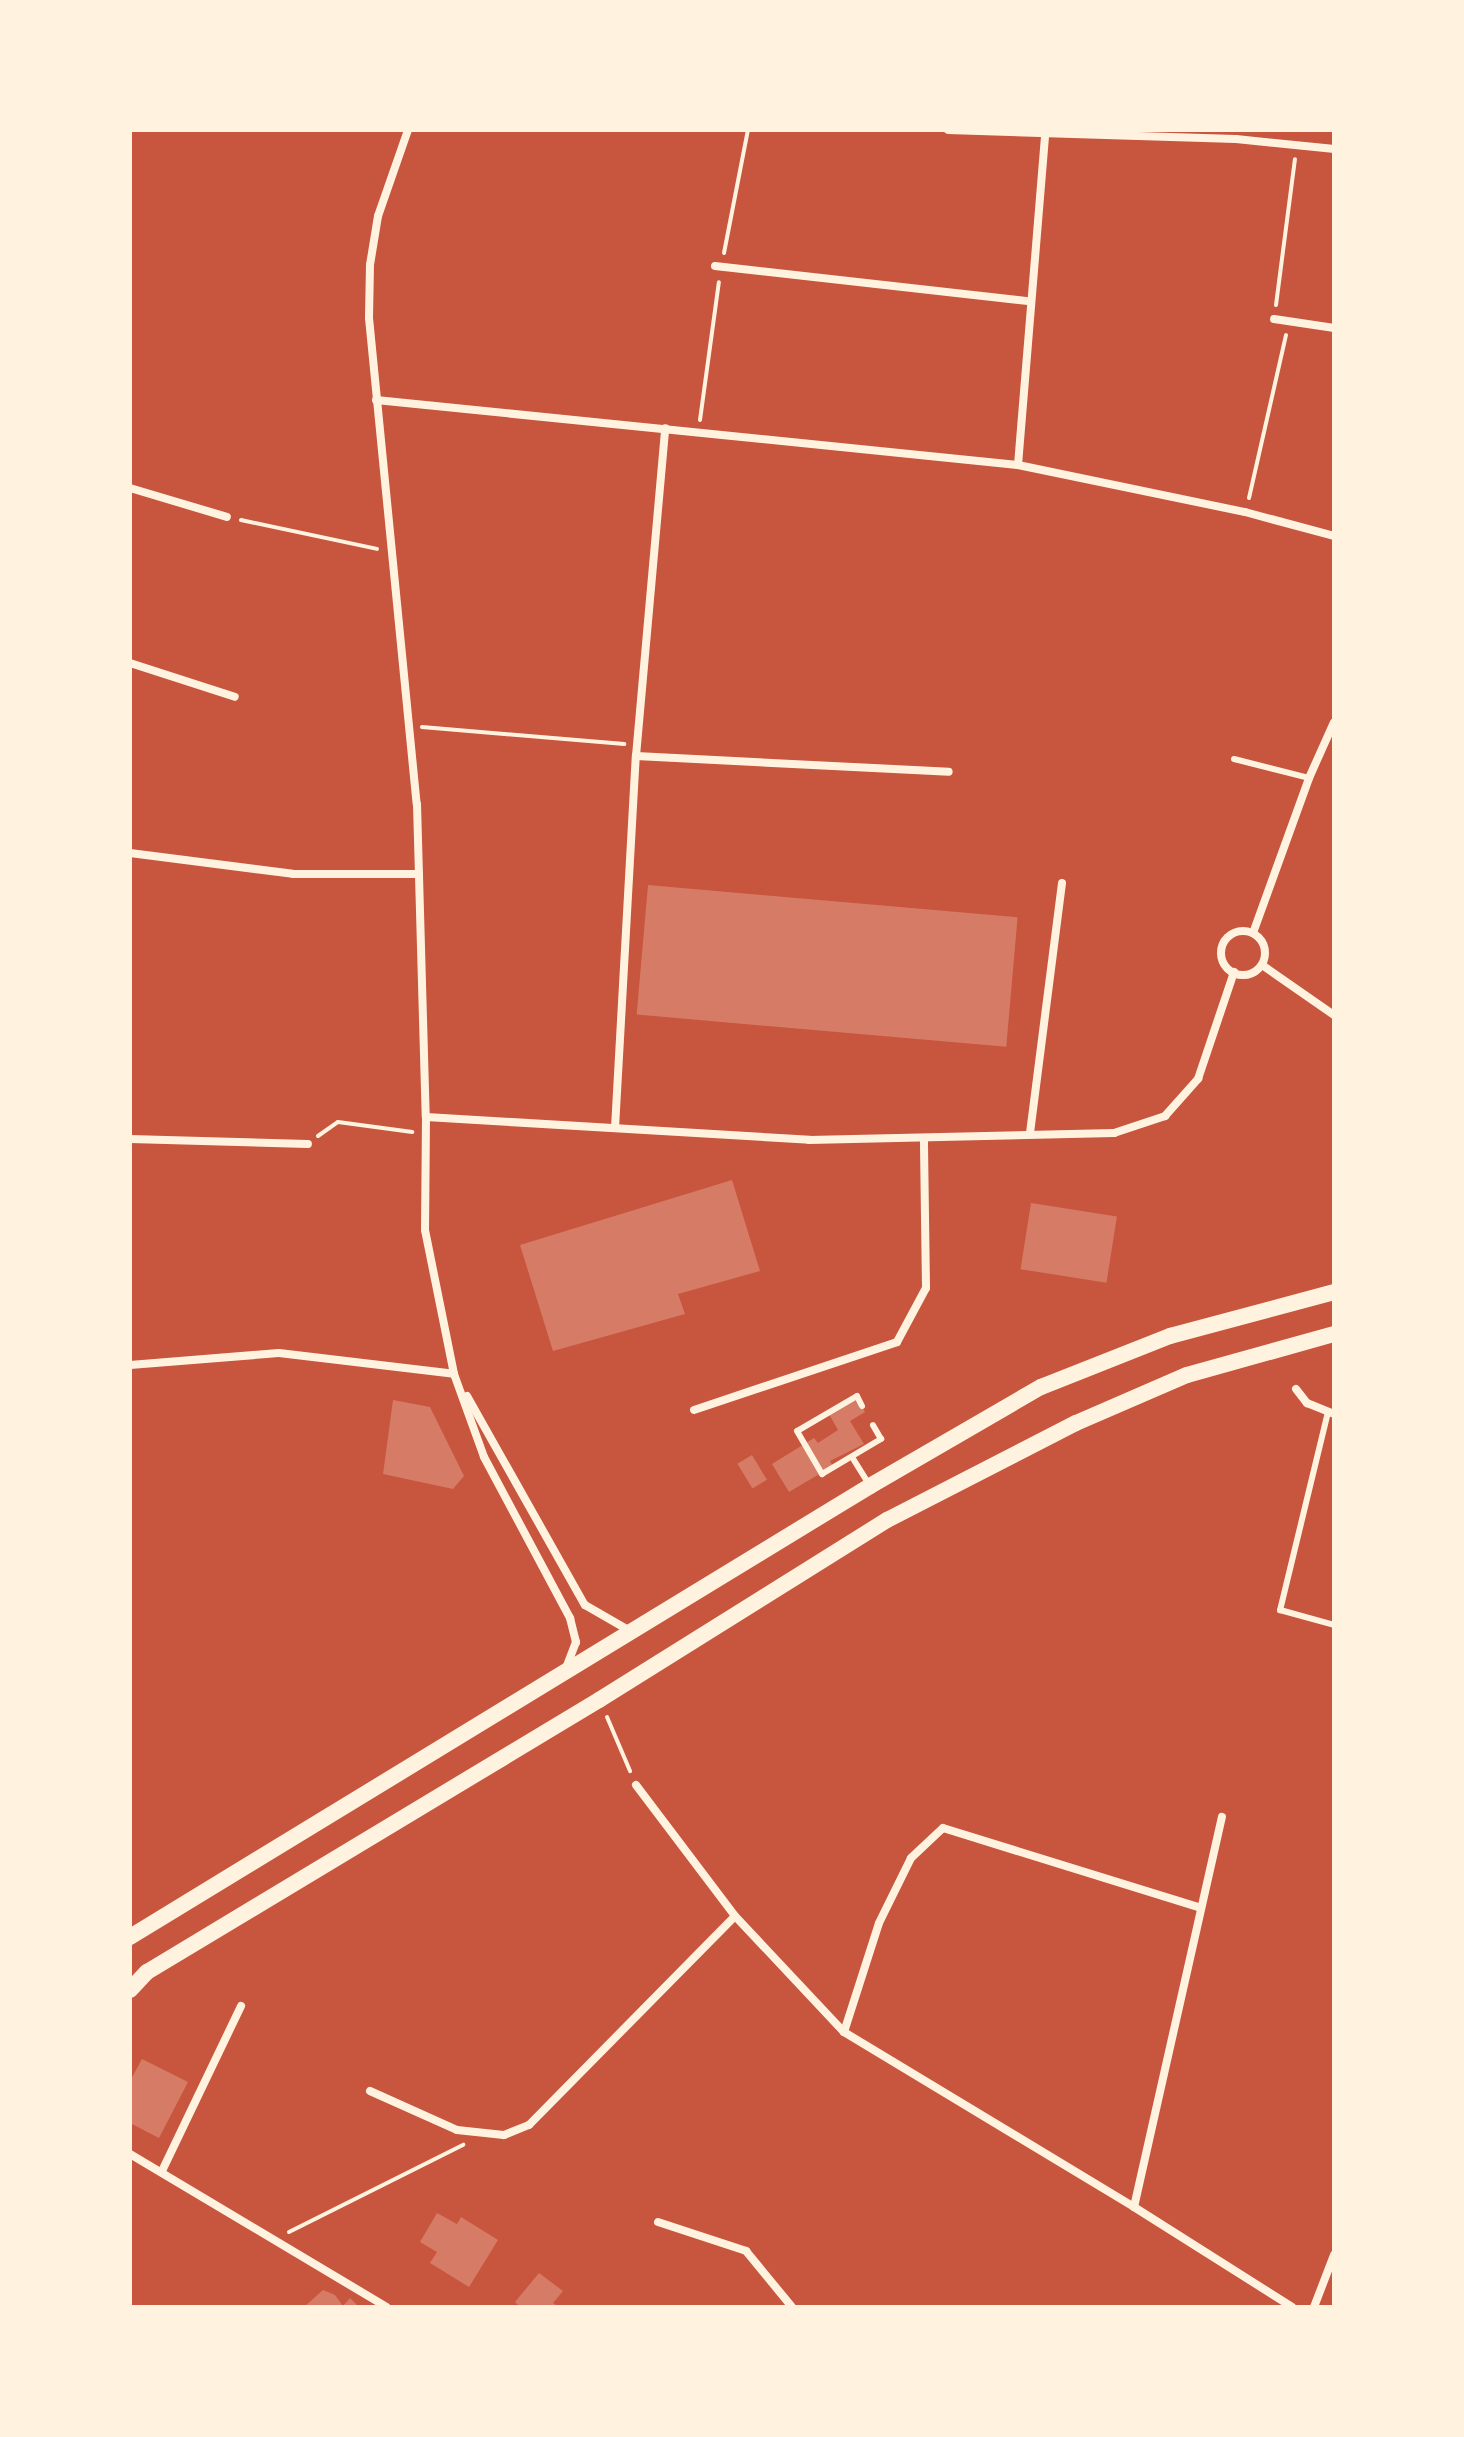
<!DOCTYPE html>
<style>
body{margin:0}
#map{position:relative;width:1464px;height:2437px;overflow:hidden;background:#c8553d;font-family:"Fira Sans",sans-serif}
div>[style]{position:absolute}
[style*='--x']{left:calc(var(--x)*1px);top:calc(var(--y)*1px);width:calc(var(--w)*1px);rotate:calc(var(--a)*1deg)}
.building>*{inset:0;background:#d67c66;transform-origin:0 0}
.path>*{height:4px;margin:-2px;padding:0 2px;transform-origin:2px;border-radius:2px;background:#fff3e0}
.service>*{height:6px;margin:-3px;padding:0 3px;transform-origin:3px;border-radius:3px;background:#fff3e0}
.minor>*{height:8px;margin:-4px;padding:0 4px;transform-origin:4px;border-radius:4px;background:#fff3e0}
.minor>.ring{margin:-4px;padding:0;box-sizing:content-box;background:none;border:8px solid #fff3e0;border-radius:50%}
.secondary>*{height:16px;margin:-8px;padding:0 8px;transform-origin:8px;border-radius:8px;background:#fff3e0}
span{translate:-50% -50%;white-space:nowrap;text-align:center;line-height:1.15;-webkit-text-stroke:6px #fff3e0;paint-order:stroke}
.frame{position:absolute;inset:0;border:132px solid #fff3e0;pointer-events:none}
</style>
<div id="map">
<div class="building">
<div style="left:648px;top:885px;width:371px;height:130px;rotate:5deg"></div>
<div style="clip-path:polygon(732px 1180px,760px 1271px,678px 1294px,685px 1314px,553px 1351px,520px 1245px)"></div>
<div style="left:1031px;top:1203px;width:87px;height:67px;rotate:9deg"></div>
<div style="clip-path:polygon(857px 1397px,865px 1412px,850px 1421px,864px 1444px,830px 1461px,833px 1466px,789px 1492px,772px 1464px,814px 1438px,818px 1443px,838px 1430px,829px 1414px)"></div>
<div style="clip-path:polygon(393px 1400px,430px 1407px,464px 1476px,453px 1489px,383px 1474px)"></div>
<div style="left:752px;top:1455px;width:29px;height:17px;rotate:59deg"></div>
<div style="clip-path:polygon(142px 2059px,188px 2082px,159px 2138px,130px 2123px,130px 2081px)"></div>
<div style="clip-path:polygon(437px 2213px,457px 2224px,461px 2217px,498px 2240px,469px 2287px,430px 2263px,437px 2252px,420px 2242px)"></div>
<div style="clip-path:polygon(539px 2273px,563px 2291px,553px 2303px,559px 2307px,520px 2307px,515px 2302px)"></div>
<div style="clip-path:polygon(323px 2290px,335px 2295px,343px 2306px,350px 2298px,359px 2307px,304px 2307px)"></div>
</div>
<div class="path">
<div style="--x:724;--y:253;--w:125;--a:-79"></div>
<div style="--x:1276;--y:305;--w:147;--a:-82.6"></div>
<div style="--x:700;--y:420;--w:139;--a:-82.2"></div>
<div style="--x:1249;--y:498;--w:167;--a:-77.2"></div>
<div style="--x:241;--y:520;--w:139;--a:12"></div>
<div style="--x:422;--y:727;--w:203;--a:4.8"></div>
<div style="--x:318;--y:1136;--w:24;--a:-35"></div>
<div style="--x:338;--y:1122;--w:75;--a:7.7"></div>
<div style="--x:607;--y:1717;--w:59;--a:66.9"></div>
<div style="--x:289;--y:2232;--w:195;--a:-26.6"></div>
</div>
<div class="service">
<div style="--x:1234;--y:759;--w:77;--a:14.2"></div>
<div style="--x:862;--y:1406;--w:11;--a:-117"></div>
<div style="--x:857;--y:1396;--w:69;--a:149.7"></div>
<div style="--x:797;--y:1431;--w:50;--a:59.8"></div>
<div style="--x:822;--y:1474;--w:69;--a:-30.7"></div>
<div style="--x:881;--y:1439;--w:16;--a:-120"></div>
<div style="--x:1328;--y:1412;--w:204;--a:103.6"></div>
<div style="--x:1280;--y:1610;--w:56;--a:15.5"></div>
<div style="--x:852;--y:1457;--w:31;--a:58"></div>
</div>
<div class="minor">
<div style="--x:408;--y:130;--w:91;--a:109.2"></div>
<div style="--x:378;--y:216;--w:50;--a:99.3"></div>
<div style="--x:370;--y:265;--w:53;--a:91.1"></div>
<div style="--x:369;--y:318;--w:488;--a:84.4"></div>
<div style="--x:417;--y:804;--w:313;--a:88.4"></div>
<div style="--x:426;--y:1117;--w:113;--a:90.5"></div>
<div style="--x:425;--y:1230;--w:147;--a:78.6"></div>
<div style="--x:454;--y:1374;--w:88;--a:70.1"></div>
<div style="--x:484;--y:1457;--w:183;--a:61.9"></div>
<div style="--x:570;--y:1618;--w:25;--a:76"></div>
<div style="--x:576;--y:1642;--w:28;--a:111"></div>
<div style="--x:948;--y:130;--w:288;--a:1.8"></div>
<div style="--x:1236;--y:139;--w:99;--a:5.8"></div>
<div style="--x:715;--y:266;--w:315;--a:6.4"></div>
<div style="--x:1274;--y:319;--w:61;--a:8.5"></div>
<div style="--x:376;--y:400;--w:645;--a:5.78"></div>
<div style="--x:1018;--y:465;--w:232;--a:11.7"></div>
<div style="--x:1245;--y:512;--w:92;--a:15.1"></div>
<div style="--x:1018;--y:465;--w:331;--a:-85.3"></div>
<div style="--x:130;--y:488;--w:101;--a:16.6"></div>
<div style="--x:130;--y:663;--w:110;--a:17.9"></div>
<div style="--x:636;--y:756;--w:313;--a:2.9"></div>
<div style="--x:130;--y:853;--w:164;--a:7.3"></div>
<div style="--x:293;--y:874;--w:126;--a:0"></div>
<div class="ring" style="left:1221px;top:931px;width:36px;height:36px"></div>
<div style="--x:1253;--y:933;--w:165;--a:-70.1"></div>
<div style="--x:1309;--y:778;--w:61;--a:-65.9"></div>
<div style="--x:1262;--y:965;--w:88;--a:34.8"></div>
<div style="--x:426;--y:1117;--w:384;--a:3.4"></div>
<div style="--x:809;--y:1140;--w:305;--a:-1.3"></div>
<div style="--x:1114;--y:1133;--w:54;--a:-18.4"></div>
<div style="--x:1165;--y:1116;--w:50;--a:-48.3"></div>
<div style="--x:1198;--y:1079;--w:113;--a:-71.4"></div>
<div style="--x:615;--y:1128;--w:373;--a:-86.8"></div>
<div style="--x:636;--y:756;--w:329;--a:-84.9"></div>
<div style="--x:1030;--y:1133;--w:252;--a:-82.7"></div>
<div style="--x:130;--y:1139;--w:178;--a:1.6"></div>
<div style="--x:130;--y:1365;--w:149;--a:-4.6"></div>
<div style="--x:279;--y:1353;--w:176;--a:6.8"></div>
<div style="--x:1296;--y:1389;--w:18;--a:52"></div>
<div style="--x:1307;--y:1403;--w:29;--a:22"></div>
<div style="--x:467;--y:1396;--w:240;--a:60.6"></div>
<div style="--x:585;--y:1605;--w:54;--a:29.9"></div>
<div style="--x:694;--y:1410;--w:214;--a:-18.5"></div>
<div style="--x:897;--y:1342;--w:61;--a:-61.8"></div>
<div style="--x:926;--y:1288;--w:149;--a:-90.8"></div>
<div style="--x:636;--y:1785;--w:164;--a:52.9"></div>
<div style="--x:735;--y:1916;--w:159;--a:46.8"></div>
<div style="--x:844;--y:2032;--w:339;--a:31.1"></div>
<div style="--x:1134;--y:2207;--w:187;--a:32.3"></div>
<div style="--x:844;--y:2032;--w:114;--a:-72.2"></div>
<div style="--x:879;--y:1923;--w:72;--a:-63.8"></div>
<div style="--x:911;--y:1858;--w:44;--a:-43.2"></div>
<div style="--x:943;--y:1828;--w:270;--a:17.2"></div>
<div style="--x:370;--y:2091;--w:95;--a:24.1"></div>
<div style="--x:457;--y:2130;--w:47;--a:6.1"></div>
<div style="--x:504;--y:2135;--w:27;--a:-22"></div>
<div style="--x:529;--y:2125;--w:293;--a:-45.4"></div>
<div style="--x:130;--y:2154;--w:299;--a:30.8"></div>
<div style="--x:162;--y:2171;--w:183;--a:-64.4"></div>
<div style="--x:1134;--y:2207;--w:400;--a:-77.3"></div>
<div style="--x:658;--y:2222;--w:93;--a:18.2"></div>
<div style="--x:746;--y:2251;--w:72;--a:50.6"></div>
<div style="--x:1314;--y:2307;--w:56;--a:-69"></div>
</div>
<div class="secondary">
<div style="--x:130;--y:1937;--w:867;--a:-31.36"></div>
<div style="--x:870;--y:1486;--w:198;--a:-30.1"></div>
<div style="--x:1041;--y:1387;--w:139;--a:-21.6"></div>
<div style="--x:1170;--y:1336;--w:170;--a:-15"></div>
<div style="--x:130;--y:1990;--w:25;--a:-47"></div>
<div style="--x:147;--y:1972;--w:528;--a:-31.04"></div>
<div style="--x:599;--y:1700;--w:340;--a:-32"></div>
<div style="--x:887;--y:1520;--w:212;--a:-27.2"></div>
<div style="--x:1076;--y:1423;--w:121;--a:-23.4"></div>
<div style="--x:1187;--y:1375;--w:153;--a:-15.6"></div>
</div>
<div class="frame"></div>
</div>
